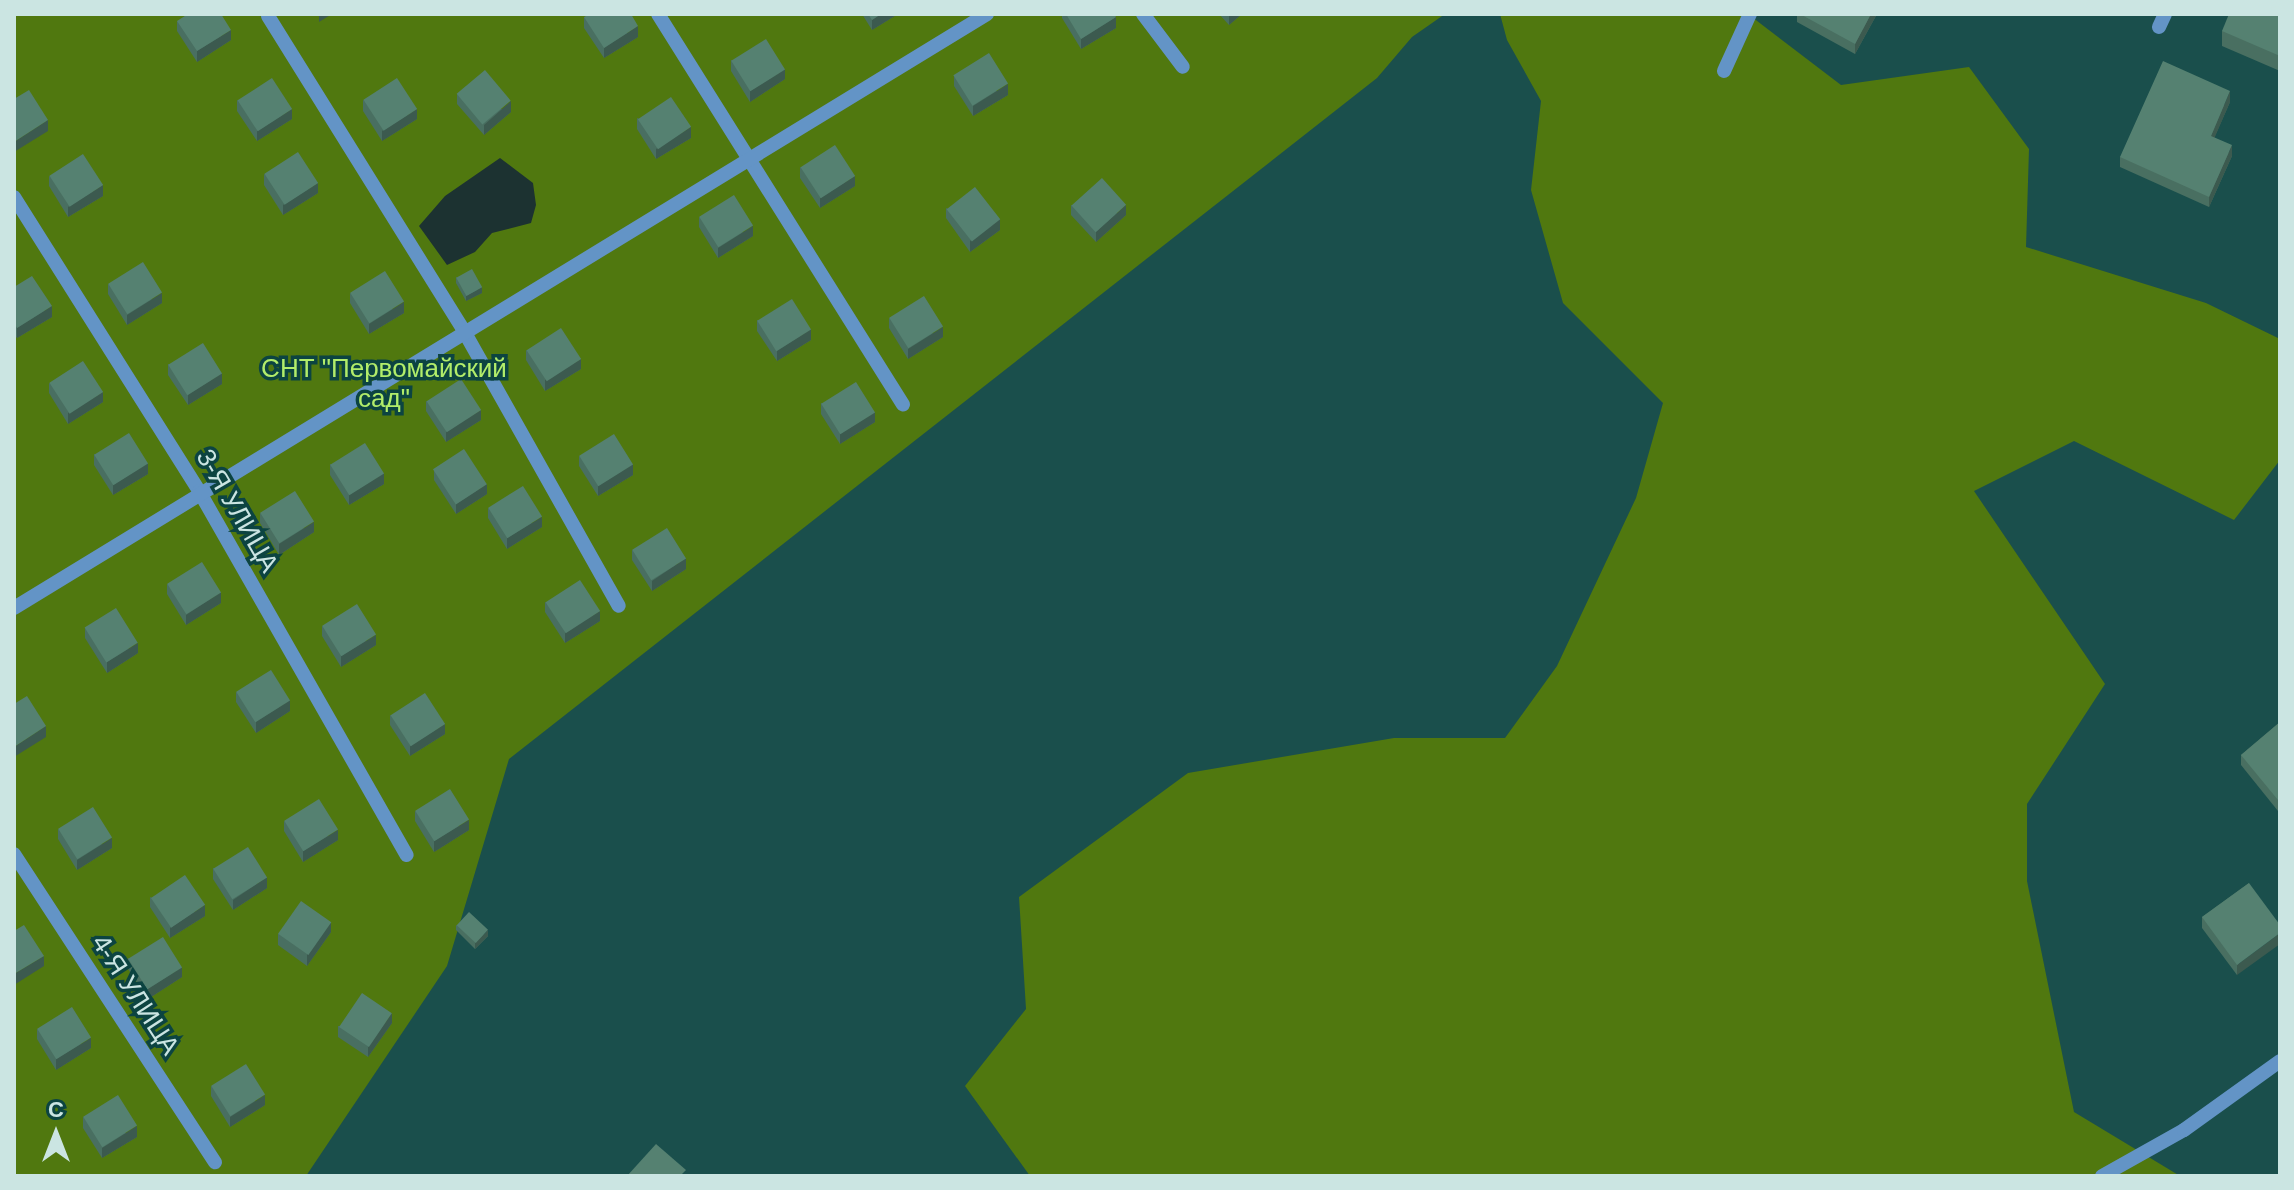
<!DOCTYPE html>
<meta charset="utf-8">
<style>
body{margin:0}
#map{position:relative;width:2294px;height:1190px;overflow:hidden;background:#1a4f4c;font-family:Arial,sans-serif}
div>[style]{position:absolute}
[style*='--x']{left:calc(var(--x)*1px);top:calc(var(--y)*1px);width:calc(var(--w)*1px);rotate:calc(var(--a)*1deg)}
.green>*{inset:0;background:#50780f}
.water>*{inset:0;background:#1c3231}
.minor>*{height:14px;margin:-7px;padding:0 7px;transform-origin:7px;border-radius:7px;background:#6394c6}
.wall>*{inset:0;background:#496f61}
.shaded-wall>*{inset:0;background:#3c5a4f}
.building>*{inset:0;background:#558171;transform-origin:0 0}
span{translate:-50% -50%;white-space:nowrap;text-align:center;line-height:1.15;-webkit-text-stroke:7px #0c4441;paint-order:stroke}
.park-label{font-size:26px;color:#b2ed6a}
.street-label{font-size:26px;color:#cbe5e2}
.frame{position:absolute;inset:0;border:16px solid #cbe5e2;pointer-events:none}
.north{position:absolute;left:16px;top:1094px;width:80px;height:80px;-webkit-text-stroke:6px #0c4441;paint-order:stroke;rotate:0deg;font-size:22px;font-weight:700;line-height:32px;text-align:center;color:#cbe5e2}
.north::after{content:'';display:block;margin:auto;width:28px;height:36px;background:#cbe5e2;clip-path:polygon(50% 0,100% 100%,50% 72%,0 100%)}
</style>
<div id="map">
<div class="green">
<div style="clip-path:polygon(14px 14px,1445px 14px,1412px 37px,1377px 78px,509px 759px,447px 966px,306px 1176px,14px 1176px)"></div>
<div style="clip-path:polygon(1500px 14px,1748px 14px,1841px 85px,1969px 67px,2029px 149px,2026px 247px,2206px 303px,2280px 339px,2280px 460px,2234px 520px,2074px 441px,1974px 491px,2105px 684px,2027px 804px,2027px 881px,2074px 1112px,2180px 1176px,1030px 1176px,965px 1086px,1026px 1009px,1019px 897px,1188px 773px,1394px 738px,1505px 738px,1557px 666px,1636px 498px,1663px 403px,1563px 303px,1531px 190px,1541px 101px,1507px 40px)"></div>
</div>
<div class="water">
<div style="clip-path:polygon(500px 158px,533px 183px,536px 205px,531px 223px,492px 233px,475px 252px,447px 265px,419px 226px,445px 196px)"></div>
</div>
<div class="minor">
<div style="--x:658;--y:14;--w:461;--a:57.9"></div>
<div style="--x:1143;--y:14;--w:66;--a:53"></div>
<div style="--x:268;--y:16;--w:373;--a:58.1"></div>
<div style="--x:465;--y:333;--w:313;--a:60.6"></div>
<div style="--x:2159;--y:27;--w:14;--a:-65"></div>
<div style="--x:1724;--y:71;--w:63;--a:-65.5"></div>
<div style="--x:14;--y:197;--w:347;--a:57.8"></div>
<div style="--x:199;--y:491;--w:419;--a:60.3"></div>
<div style="--x:14;--y:608;--w:1140;--a:-31.4"></div>
<div style="--x:14;--y:854;--w:368;--a:56.9"></div>
<div style="--x:2102;--y:1176;--w:94;--a:-29.3"></div>
<div style="--x:2184;--y:1130;--w:118;--a:-35.7"></div>
</div>
<div class="wall">
<div style="clip-path:polygon(862px 14px,898px 14px,872px 30px)"></div>
<div style="clip-path:polygon(1062px 14px,1114px 14px,1116px 28px,1081px 49px,1062px 18px)"></div>
<div style="clip-path:polygon(1219px 14px,1242px 14px,1229px 25px)"></div>
<div style="clip-path:polygon(1797px 14px,1877px 14px,1855px 54px,1797px 22px)"></div>
<div style="clip-path:polygon(2280px 14px,2280px 71px,2222px 46px,2222px 31px)"></div>
<div style="clip-path:polygon(584px 17px,638px 37px,604px 58px,584px 28px)"></div>
<div style="clip-path:polygon(177px 21px,231px 40px,197px 62px,177px 31px)"></div>
<div style="clip-path:polygon(731px 60px,785px 79px,750px 102px,731px 71px)"></div>
<div style="clip-path:polygon(954px 76px,1008px 95px,973px 116px,954px 86px)"></div>
<div style="clip-path:polygon(457px 94px,511px 112px,484px 135px,457px 104px)"></div>
<div style="clip-path:polygon(237px 100px,292px 119px,257px 141px,237px 111px)"></div>
<div style="clip-path:polygon(363px 100px,417px 119px,382px 141px,363px 111px)"></div>
<div style="clip-path:polygon(2230px 102px,2214px 138px,2232px 156px,2209px 207px,2120px 167px,2120px 157px)"></div>
<div style="clip-path:polygon(637px 118px,691px 138px,656px 159px,637px 129px)"></div>
<div style="clip-path:polygon(800px 167px,855px 186px,820px 208px,800px 178px)"></div>
<div style="clip-path:polygon(264px 174px,318px 193px,283px 215px,264px 185px)"></div>
<div style="clip-path:polygon(49px 176px,103px 196px,68px 217px,49px 186px)"></div>
<div style="clip-path:polygon(1071px 205px,1126px 215px,1096px 242px,1071px 215px)"></div>
<div style="clip-path:polygon(946px 208px,1000px 230px,970px 252px,946px 218px)"></div>
<div style="clip-path:polygon(699px 217px,753px 236px,718px 258px,699px 227px)"></div>
<div style="clip-path:polygon(456px 277px,482px 293px,466px 301px,456px 283px)"></div>
<div style="clip-path:polygon(108px 284px,162px 303px,127px 325px,108px 294px)"></div>
<div style="clip-path:polygon(14px 287px,52px 317px,17px 338px,14px 334px)"></div>
<div style="clip-path:polygon(350px 293px,404px 313px,369px 334px,350px 303px)"></div>
<div style="clip-path:polygon(889px 318px,943px 337px,908px 359px,889px 328px)"></div>
<div style="clip-path:polygon(757px 320px,811px 340px,777px 361px,757px 331px)"></div>
<div style="clip-path:polygon(526px 350px,581px 369px,545px 391px,526px 360px)"></div>
<div style="clip-path:polygon(168px 364px,222px 384px,188px 405px,168px 375px)"></div>
<div style="clip-path:polygon(49px 383px,103px 402px,68px 424px,49px 393px)"></div>
<div style="clip-path:polygon(426px 401px,481px 420px,446px 442px,426px 411px)"></div>
<div style="clip-path:polygon(821px 403px,875px 422px,840px 444px,821px 414px)"></div>
<div style="clip-path:polygon(94px 454px,148px 474px,113px 495px,94px 465px)"></div>
<div style="clip-path:polygon(579px 456px,633px 475px,598px 496px,579px 466px)"></div>
<div style="clip-path:polygon(330px 464px,384px 484px,349px 505px,330px 475px)"></div>
<div style="clip-path:polygon(434px 470px,487px 494px,456px 514px,434px 480px)"></div>
<div style="clip-path:polygon(488px 508px,542px 527px,507px 549px,488px 518px)"></div>
<div style="clip-path:polygon(260px 513px,314px 532px,279px 555px,260px 523px)"></div>
<div style="clip-path:polygon(632px 550px,686px 569px,652px 591px,632px 560px)"></div>
<div style="clip-path:polygon(167px 584px,221px 603px,186px 625px,167px 594px)"></div>
<div style="clip-path:polygon(545px 602px,600px 621px,565px 643px,545px 612px)"></div>
<div style="clip-path:polygon(322px 626px,376px 645px,341px 667px,322px 636px)"></div>
<div style="clip-path:polygon(85px 628px,138px 653px,107px 673px,85px 638px)"></div>
<div style="clip-path:polygon(236px 692px,290px 711px,256px 733px,236px 702px)"></div>
<div style="clip-path:polygon(390px 715px,445px 734px,410px 756px,390px 725px)"></div>
<div style="clip-path:polygon(2280px 722px,2278px 811px,2241px 765px,2241px 755px)"></div>
<div style="clip-path:polygon(415px 811px,469px 830px,434px 852px,415px 821px)"></div>
<div style="clip-path:polygon(284px 821px,338px 840px,303px 862px,284px 831px)"></div>
<div style="clip-path:polygon(58px 829px,112px 848px,77px 870px,58px 839px)"></div>
<div style="clip-path:polygon(213px 868px,267px 888px,233px 910px,213px 879px)"></div>
<div style="clip-path:polygon(2249px 883px,2237px 975px,2202px 928px,2202px 917px)"></div>
<div style="clip-path:polygon(150px 897px,205px 916px,170px 938px,150px 907px)"></div>
<div style="clip-path:polygon(456px 925px,488px 936px,475px 949px,456px 930px)"></div>
<div style="clip-path:polygon(331px 932px,307px 966px,278px 945px,278px 934px)"></div>
<div style="clip-path:polygon(128px 958px,182px 977px,148px 999px,128px 969px)"></div>
<div style="clip-path:polygon(392px 1023px,368px 1057px,338px 1037px,338px 1026px)"></div>
<div style="clip-path:polygon(37px 1029px,91px 1048px,56px 1070px,37px 1039px)"></div>
<div style="clip-path:polygon(211px 1086px,265px 1105px,230px 1127px,211px 1096px)"></div>
<div style="clip-path:polygon(83px 1117px,137px 1137px,102px 1158px,83px 1128px)"></div>
</div>
<div class="shaded-wall">
<div style="clip-path:polygon(319px 14px,332px 14px,319px 22px)"></div>
<div style="clip-path:polygon(881px 14px,898px 14px,872px 30px,872px 20px)"></div>
<div style="clip-path:polygon(1230px 14px,1242px 14px,1229px 25px,1229px 15px)"></div>
<div style="clip-path:polygon(1871px 14px,1877px 14px,1855px 54px,1855px 44px)"></div>
<div style="clip-path:polygon(1116px 17px,1116px 28px,1081px 49px,1081px 39px)"></div>
<div style="clip-path:polygon(638px 26px,638px 37px,604px 58px,604px 48px)"></div>
<div style="clip-path:polygon(231px 30px,231px 40px,197px 62px,197px 51px)"></div>
<div style="clip-path:polygon(785px 69px,785px 79px,750px 102px,750px 91px)"></div>
<div style="clip-path:polygon(1008px 84px,1008px 95px,973px 116px,973px 106px)"></div>
<div style="clip-path:polygon(2230px 91px,2230px 102px,2211px 146px,2211px 136px)"></div>
<div style="clip-path:polygon(511px 101px,511px 112px,484px 135px,484px 125px)"></div>
<div style="clip-path:polygon(292px 109px,292px 119px,257px 141px,257px 131px)"></div>
<div style="clip-path:polygon(417px 109px,417px 119px,382px 141px,382px 131px)"></div>
<div style="clip-path:polygon(48px 120px,48px 131px,14px 152px,14px 142px)"></div>
<div style="clip-path:polygon(691px 127px,691px 138px,656px 159px,656px 149px)"></div>
<div style="clip-path:polygon(2232px 145px,2232px 156px,2209px 207px,2209px 197px)"></div>
<div style="clip-path:polygon(855px 176px,855px 186px,820px 208px,820px 198px)"></div>
<div style="clip-path:polygon(318px 183px,318px 193px,283px 215px,283px 205px)"></div>
<div style="clip-path:polygon(103px 185px,103px 196px,68px 217px,68px 207px)"></div>
<div style="clip-path:polygon(1126px 205px,1126px 215px,1096px 242px,1096px 232px)"></div>
<div style="clip-path:polygon(1000px 219px,1000px 230px,970px 252px,970px 241px)"></div>
<div style="clip-path:polygon(753px 226px,753px 236px,718px 258px,718px 248px)"></div>
<div style="clip-path:polygon(482px 287px,482px 293px,466px 301px,466px 296px)"></div>
<div style="clip-path:polygon(162px 293px,162px 303px,127px 325px,127px 315px)"></div>
<div style="clip-path:polygon(404px 302px,404px 313px,369px 334px,369px 324px)"></div>
<div style="clip-path:polygon(52px 306px,52px 317px,17px 338px,17px 328px)"></div>
<div style="clip-path:polygon(943px 327px,943px 337px,908px 359px,908px 349px)"></div>
<div style="clip-path:polygon(811px 329px,811px 340px,777px 361px,777px 351px)"></div>
<div style="clip-path:polygon(581px 359px,581px 369px,545px 391px,545px 380px)"></div>
<div style="clip-path:polygon(222px 373px,222px 384px,188px 405px,188px 395px)"></div>
<div style="clip-path:polygon(103px 392px,103px 402px,68px 424px,68px 413px)"></div>
<div style="clip-path:polygon(481px 410px,481px 420px,446px 442px,446px 431px)"></div>
<div style="clip-path:polygon(875px 412px,875px 422px,840px 444px,840px 434px)"></div>
<div style="clip-path:polygon(148px 463px,148px 474px,113px 495px,113px 485px)"></div>
<div style="clip-path:polygon(633px 464px,633px 475px,598px 496px,598px 486px)"></div>
<div style="clip-path:polygon(384px 473px,384px 484px,349px 505px,349px 495px)"></div>
<div style="clip-path:polygon(487px 484px,487px 494px,456px 514px,456px 504px)"></div>
<div style="clip-path:polygon(542px 517px,542px 527px,507px 549px,507px 538px)"></div>
<div style="clip-path:polygon(314px 522px,314px 532px,279px 555px,279px 544px)"></div>
<div style="clip-path:polygon(686px 558px,686px 569px,652px 591px,652px 581px)"></div>
<div style="clip-path:polygon(221px 592px,221px 603px,186px 625px,186px 615px)"></div>
<div style="clip-path:polygon(600px 611px,600px 621px,565px 643px,565px 632px)"></div>
<div style="clip-path:polygon(376px 635px,376px 645px,341px 667px,341px 656px)"></div>
<div style="clip-path:polygon(138px 643px,138px 653px,107px 673px,107px 662px)"></div>
<div style="clip-path:polygon(290px 700px,290px 711px,256px 733px,256px 722px)"></div>
<div style="clip-path:polygon(445px 724px,445px 734px,410px 756px,410px 746px)"></div>
<div style="clip-path:polygon(46px 726px,46px 737px,14px 757px,14px 747px)"></div>
<div style="clip-path:polygon(469px 820px,469px 830px,434px 852px,434px 841px)"></div>
<div style="clip-path:polygon(338px 830px,338px 840px,303px 862px,303px 851px)"></div>
<div style="clip-path:polygon(112px 838px,112px 848px,77px 870px,77px 860px)"></div>
<div style="clip-path:polygon(267px 877px,267px 888px,233px 910px,233px 900px)"></div>
<div style="clip-path:polygon(205px 905px,205px 916px,170px 938px,170px 928px)"></div>
<div style="clip-path:polygon(331px 922px,331px 932px,307px 966px,307px 955px)"></div>
<div style="clip-path:polygon(488px 930px,488px 936px,475px 949px,475px 943px)"></div>
<div style="clip-path:polygon(2280px 933px,2280px 944px,2237px 975px,2237px 965px)"></div>
<div style="clip-path:polygon(44px 956px,44px 966px,14px 985px,14px 974px)"></div>
<div style="clip-path:polygon(182px 967px,182px 977px,148px 999px,148px 989px)"></div>
<div style="clip-path:polygon(392px 1013px,392px 1023px,368px 1057px,368px 1047px)"></div>
<div style="clip-path:polygon(91px 1038px,91px 1048px,56px 1070px,56px 1059px)"></div>
<div style="clip-path:polygon(265px 1095px,265px 1105px,230px 1127px,230px 1117px)"></div>
<div style="clip-path:polygon(137px 1126px,137px 1137px,102px 1158px,102px 1148px)"></div>
</div>
<div class="building">
<div style="clip-path:polygon(188px 14px,221px 14px,231px 30px,197px 51px,177px 21px)"></div>
<div style="clip-path:polygon(590px 14px,631px 14px,638px 26px,604px 48px,584px 17px)"></div>
<div style="clip-path:polygon(868px 14px,881px 14px,872px 20px)"></div>
<div style="clip-path:polygon(1066px 14px,1114px 14px,1116px 17px,1081px 39px)"></div>
<div style="clip-path:polygon(1800px 14px,1871px 14px,1855px 44px)"></div>
<div style="clip-path:polygon(2229px 14px,2280px 14px,2280px 56px,2222px 31px)"></div>
<div style="left:766px;top:39px;width:36px;height:41px;rotate:58deg"></div>
<div style="left:989px;top:53px;width:36px;height:42px;rotate:58deg"></div>
<div style="clip-path:polygon(2163px 61px,2230px 91px,2211px 136px,2232px 145px,2209px 197px,2120px 157px)"></div>
<div style="left:485px;top:70px;width:40px;height:37px;rotate:50deg"></div>
<div style="left:272px;top:78px;width:37px;height:41px;rotate:57deg"></div>
<div style="left:397px;top:78px;width:37px;height:40px;rotate:57deg"></div>
<div style="clip-path:polygon(29px 90px,48px 120px,14px 142px,14px 99px)"></div>
<div style="left:671px;top:97px;width:36px;height:40px;rotate:56deg"></div>
<div style="left:835px;top:145px;width:37px;height:41px;rotate:57deg"></div>
<div style="left:298px;top:152px;width:37px;height:40px;rotate:57deg"></div>
<div style="left:83px;top:154px;width:37px;height:40px;rotate:57deg"></div>
<div style="left:1102px;top:178px;width:36px;height:41px;rotate:48deg"></div>
<div style="left:975px;top:187px;width:41px;height:36px;rotate:52deg"></div>
<div style="left:734px;top:195px;width:36px;height:41px;rotate:58deg"></div>
<div style="left:143px;top:262px;width:36px;height:41px;rotate:58deg"></div>
<div style="left:472px;top:269px;width:21px;height:18px;rotate:61deg"></div>
<div style="left:385px;top:271px;width:36px;height:41px;rotate:58deg"></div>
<div style="clip-path:polygon(32px 276px,52px 306px,17px 328px,14px 323px,14px 287px)"></div>
<div style="left:924px;top:296px;width:36px;height:41px;rotate:58deg"></div>
<div style="left:792px;top:299px;width:36px;height:41px;rotate:58deg"></div>
<div style="left:561px;top:328px;width:37px;height:41px;rotate:57deg"></div>
<div style="left:203px;top:343px;width:36px;height:41px;rotate:58deg"></div>
<div style="left:83px;top:361px;width:37px;height:40px;rotate:57deg"></div>
<div style="left:461px;top:379px;width:37px;height:41px;rotate:57deg"></div>
<div style="left:856px;top:382px;width:36px;height:41px;rotate:58deg"></div>
<div style="left:129px;top:433px;width:36px;height:41px;rotate:58deg"></div>
<div style="left:614px;top:434px;width:36px;height:41px;rotate:58deg"></div>
<div style="left:365px;top:443px;width:36px;height:41px;rotate:58deg"></div>
<div style="left:464px;top:449px;width:42px;height:37px;rotate:57deg"></div>
<div style="left:523px;top:486px;width:36px;height:41px;rotate:58deg"></div>
<div style="left:295px;top:491px;width:36px;height:41px;rotate:58deg"></div>
<div style="left:667px;top:528px;width:36px;height:41px;rotate:58deg"></div>
<div style="left:202px;top:562px;width:36px;height:41px;rotate:58deg"></div>
<div style="left:580px;top:580px;width:37px;height:41px;rotate:57deg"></div>
<div style="left:357px;top:604px;width:36px;height:41px;rotate:58deg"></div>
<div style="left:116px;top:608px;width:41px;height:37px;rotate:58deg"></div>
<div style="left:271px;top:670px;width:36px;height:41px;rotate:58deg"></div>
<div style="left:425px;top:693px;width:37px;height:41px;rotate:57deg"></div>
<div style="clip-path:polygon(27px 696px,46px 726px,14px 747px,14px 704px)"></div>
<div style="clip-path:polygon(2280px 722px,2280px 799px,2278px 800px,2241px 755px)"></div>
<div style="left:450px;top:789px;width:36px;height:41px;rotate:58deg"></div>
<div style="left:319px;top:799px;width:36px;height:41px;rotate:58deg"></div>
<div style="left:93px;top:807px;width:36px;height:41px;rotate:58deg"></div>
<div style="left:248px;top:847px;width:36px;height:41px;rotate:58deg"></div>
<div style="left:185px;top:875px;width:36px;height:41px;rotate:56deg"></div>
<div style="clip-path:polygon(2249px 883px,2280px 925px,2280px 933px,2237px 965px,2202px 917px)"></div>
<div style="left:301px;top:901px;width:37px;height:40px;rotate:35deg"></div>
<div style="left:469px;top:912px;width:26px;height:18px;rotate:43deg"></div>
<div style="clip-path:polygon(24px 925px,44px 956px,14px 974px,14px 931px)"></div>
<div style="left:163px;top:937px;width:36px;height:41px;rotate:58deg"></div>
<div style="left:362px;top:993px;width:36px;height:41px;rotate:34deg"></div>
<div style="left:72px;top:1007px;width:36px;height:41px;rotate:58deg"></div>
<div style="left:246px;top:1064px;width:36px;height:41px;rotate:58deg"></div>
<div style="left:118px;top:1095px;width:36px;height:41px;rotate:58deg"></div>
<div style="clip-path:polygon(656px 1144px,686px 1170px,680px 1176px,627px 1176px)"></div>
</div>
<div class="park-label">
<span style="left:384px;top:384px">СНТ "Первомайский<br>сад"</span>
</div>
<div class="street-label">
<span style="left:237px;top:511px;rotate:60deg">3-Я УЛИЦА</span>
<span style="left:135px;top:995px;rotate:57deg">4-Я УЛИЦА</span>
</div>
<div class="frame"></div>
<div class="north">С</div>
</div>
